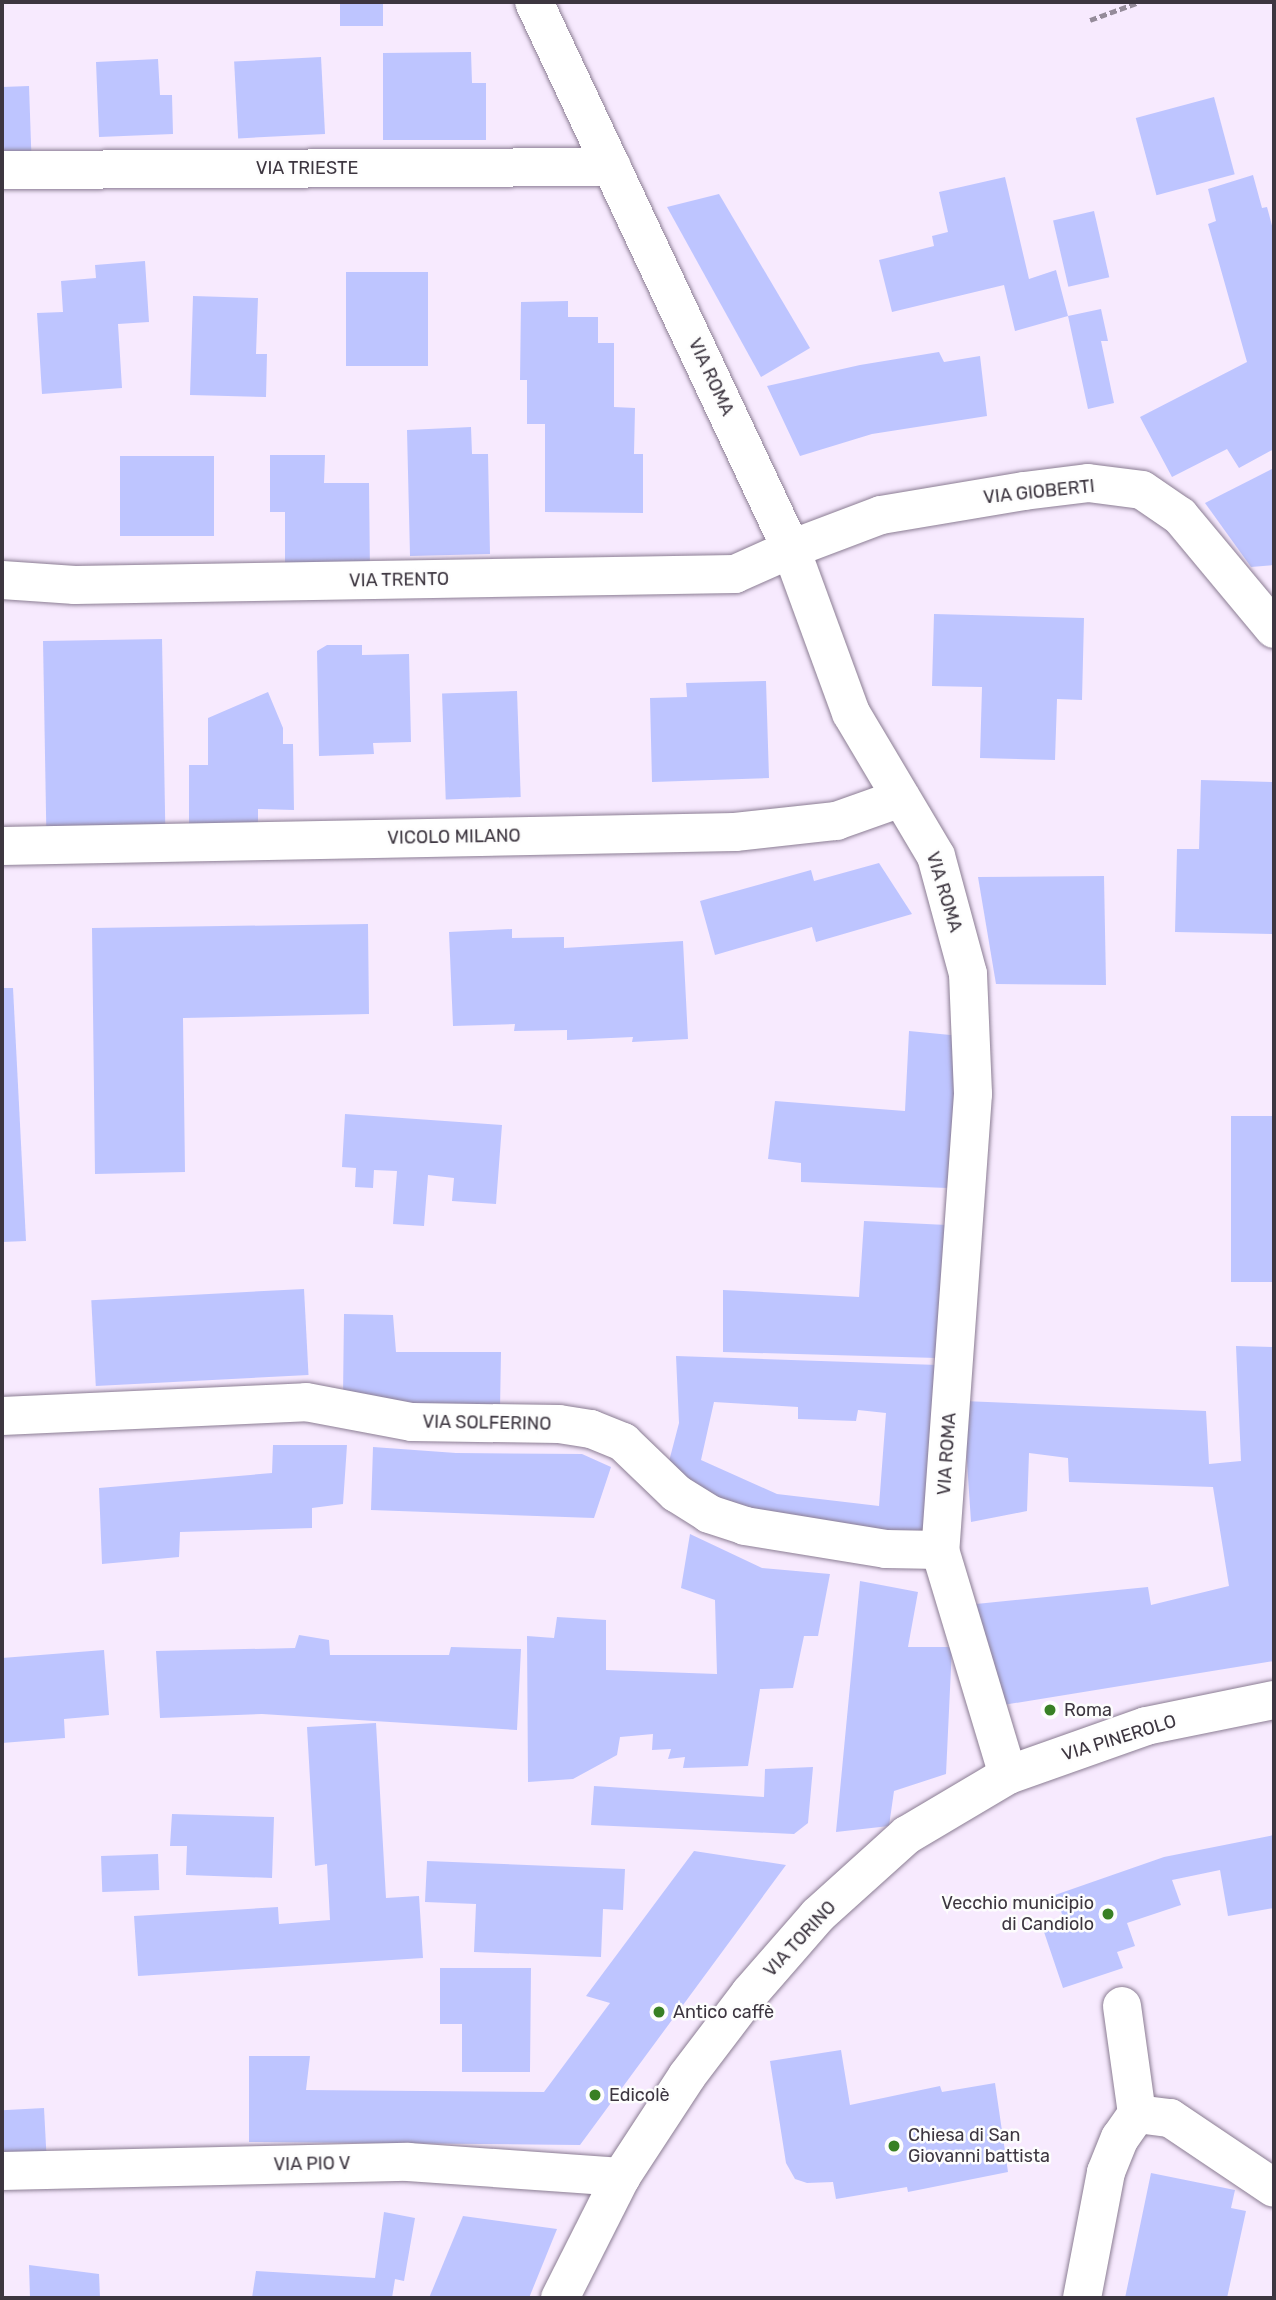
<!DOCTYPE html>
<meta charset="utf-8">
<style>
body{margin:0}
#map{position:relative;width:1276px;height:2300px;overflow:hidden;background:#f7eafe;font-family:Rubik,sans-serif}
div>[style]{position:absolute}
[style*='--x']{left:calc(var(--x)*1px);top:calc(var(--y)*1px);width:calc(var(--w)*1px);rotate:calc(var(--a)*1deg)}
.building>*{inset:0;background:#bec5ff;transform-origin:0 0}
.path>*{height:4.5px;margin-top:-2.25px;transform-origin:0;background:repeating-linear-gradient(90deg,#958b9a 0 7px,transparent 0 10.5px)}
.roads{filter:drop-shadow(0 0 2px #8b7d93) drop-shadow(0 0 2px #8b7d93)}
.minor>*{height:38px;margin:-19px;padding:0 19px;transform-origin:19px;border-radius:19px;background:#fff}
.major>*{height:38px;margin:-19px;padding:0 19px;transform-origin:19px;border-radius:19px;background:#fff}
.dots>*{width:19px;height:19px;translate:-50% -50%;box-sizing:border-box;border:4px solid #fdfdfd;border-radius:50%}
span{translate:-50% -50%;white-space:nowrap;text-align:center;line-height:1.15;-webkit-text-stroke:5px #fdfdfd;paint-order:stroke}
.street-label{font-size:18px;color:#3d3640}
.poi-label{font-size:18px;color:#3d3640}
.left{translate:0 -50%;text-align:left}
.right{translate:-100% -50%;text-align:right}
.frame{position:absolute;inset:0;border:4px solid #3d3640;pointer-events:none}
</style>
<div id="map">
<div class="building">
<div style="left:340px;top:2px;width:43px;height:24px"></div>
<div style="clip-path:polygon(471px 52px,472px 83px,486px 83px,486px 140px,383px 140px,383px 53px)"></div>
<div style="left:321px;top:57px;width:77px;height:87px;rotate:87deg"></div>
<div style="clip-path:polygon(158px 59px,160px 95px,172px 95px,173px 134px,99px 137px,96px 62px)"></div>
<div style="left:29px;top:86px;width:75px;height:27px;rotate:88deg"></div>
<div style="left:1214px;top:97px;width:80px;height:81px;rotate:75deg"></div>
<div style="clip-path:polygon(1253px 175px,1262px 208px,1267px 207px,1274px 233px,1274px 449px,1239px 468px,1227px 449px,1172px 477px,1140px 417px,1247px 362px,1208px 224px,1216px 221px,1208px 189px)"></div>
<div style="clip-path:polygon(1005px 177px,1029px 279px,1056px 270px,1068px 316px,1015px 331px,1004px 285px,892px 312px,879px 260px,934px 246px,932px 236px,948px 232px,939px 192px)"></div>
<div style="clip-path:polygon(719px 194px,810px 348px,761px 377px,667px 207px)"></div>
<div style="left:1094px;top:211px;width:68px;height:42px;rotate:77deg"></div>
<div style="clip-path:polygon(145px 261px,149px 322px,118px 324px,122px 388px,42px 394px,37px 313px,63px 312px,61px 281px,96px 278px,95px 265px)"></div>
<div style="left:428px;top:272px;width:94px;height:82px;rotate:90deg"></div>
<div style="clip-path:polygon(193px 296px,258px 298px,256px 354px,267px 354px,266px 397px,190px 395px)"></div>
<div style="clip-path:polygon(568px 301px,568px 317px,598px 317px,598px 343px,614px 343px,614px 407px,635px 408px,634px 454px,643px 454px,643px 513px,545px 512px,545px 424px,527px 424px,527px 380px,520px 380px,521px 302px)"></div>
<div style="clip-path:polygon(1101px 309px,1108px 341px,1101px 341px,1114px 403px,1088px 409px,1068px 316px)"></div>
<div style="clip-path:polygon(939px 352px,944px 362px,980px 356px,987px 416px,872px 434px,800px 456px,767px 386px,860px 365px)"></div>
<div style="clip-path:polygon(471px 427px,472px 454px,488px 454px,490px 554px,410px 556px,407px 430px)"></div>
<div style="clip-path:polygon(270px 455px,325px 455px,324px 483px,369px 483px,370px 574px,285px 575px,285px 512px,270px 512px)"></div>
<div style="left:214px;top:456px;width:80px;height:94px;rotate:90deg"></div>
<div style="clip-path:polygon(1274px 468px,1274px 565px,1251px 567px,1205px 503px)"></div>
<div style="clip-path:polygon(934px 614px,1084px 618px,1082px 700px,1057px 699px,1055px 760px,980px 758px,982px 687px,932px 686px)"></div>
<div style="left:162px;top:639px;width:186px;height:119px;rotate:89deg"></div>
<div style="clip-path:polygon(327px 645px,362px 645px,362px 655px,409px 654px,411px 742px,373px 743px,374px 754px,319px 756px,317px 651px)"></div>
<div style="clip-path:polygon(766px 681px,769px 778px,652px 782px,650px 698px,687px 697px,686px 683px)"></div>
<div style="left:517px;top:691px;width:106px;height:75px;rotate:88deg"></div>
<div style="clip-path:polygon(268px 692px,283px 728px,283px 744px,293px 744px,294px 810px,258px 809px,258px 824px,189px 824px,189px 765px,208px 765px,208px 718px)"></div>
<div style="clip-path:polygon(1201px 780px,1274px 782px,1274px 934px,1175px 932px,1177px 849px,1199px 849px)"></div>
<div style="clip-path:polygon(879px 863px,912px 914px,816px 942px,812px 927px,715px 955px,700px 901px,811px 870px,814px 881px)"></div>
<div style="clip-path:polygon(1104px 876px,1106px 985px,996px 984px,978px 877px)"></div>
<div style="clip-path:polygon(368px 924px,369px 1014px,183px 1018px,185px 1172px,95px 1174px,92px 928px)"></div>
<div style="clip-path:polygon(512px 929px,512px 938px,564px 937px,564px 948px,683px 941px,688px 1039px,632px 1042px,633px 1037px,567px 1040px,567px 1030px,514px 1031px,515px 1024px,453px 1026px,449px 932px)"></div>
<div style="clip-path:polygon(2px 988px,13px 988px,26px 1241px,2px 1242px)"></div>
<div style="clip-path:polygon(909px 1031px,961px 1036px,947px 1188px,801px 1182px,801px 1163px,768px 1159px,775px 1101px,905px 1111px)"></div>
<div style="clip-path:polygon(345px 1114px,502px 1125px,496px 1204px,452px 1201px,454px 1178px,428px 1175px,424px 1226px,393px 1224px,397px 1171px,374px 1170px,373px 1188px,355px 1187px,356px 1168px,342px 1167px)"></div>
<div style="left:1274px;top:1116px;width:166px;height:43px;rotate:90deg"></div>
<div style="clip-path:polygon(864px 1221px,947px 1225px,937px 1358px,723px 1352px,723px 1290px,859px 1297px)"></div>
<div style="left:304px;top:1289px;width:86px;height:213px;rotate:87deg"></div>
<div style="clip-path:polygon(344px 1314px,393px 1315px,396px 1352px,501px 1352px,500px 1410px,408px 1410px,343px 1396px)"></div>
<div style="clip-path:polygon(1236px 1346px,1274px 1347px,1274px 1661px,1003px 1705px,976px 1604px,1148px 1587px,1151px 1605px,1229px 1586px,1213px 1487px,1069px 1482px,1068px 1458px,1029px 1453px,1027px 1511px,971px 1522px,963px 1401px,1206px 1411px,1209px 1464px,1241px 1461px)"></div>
<div style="clip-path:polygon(evenodd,676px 1356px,938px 1365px,925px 1542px,753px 1521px,666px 1473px,679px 1423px,676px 1356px,714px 1402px,798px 1407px,798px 1419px,856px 1421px,858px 1410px,886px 1413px,879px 1506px,777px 1494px,701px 1460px,714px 1402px)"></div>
<div style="clip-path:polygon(273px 1445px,347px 1445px,343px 1504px,312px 1508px,312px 1528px,180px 1532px,179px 1557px,102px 1564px,99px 1488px,272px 1473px)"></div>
<div style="clip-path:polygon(373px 1447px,456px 1453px,582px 1454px,611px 1467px,594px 1518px,371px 1510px)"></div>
<div style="clip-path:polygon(690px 1534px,762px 1568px,830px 1574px,818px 1636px,804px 1636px,793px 1688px,760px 1689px,748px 1766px,683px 1768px,685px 1757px,668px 1759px,671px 1749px,652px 1750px,653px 1734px,620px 1737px,617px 1755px,573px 1779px,528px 1782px,527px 1636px,554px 1638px,557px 1617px,606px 1620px,606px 1670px,717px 1674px,715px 1600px,681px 1588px)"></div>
<div style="clip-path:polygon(860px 1581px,918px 1592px,908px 1647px,952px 1647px,946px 1774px,894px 1791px,889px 1826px,836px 1832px)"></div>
<div style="clip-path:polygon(299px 1635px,329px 1640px,330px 1655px,449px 1655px,451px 1647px,521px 1649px,517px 1730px,262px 1714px,160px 1718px,156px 1651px,295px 1648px)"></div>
<div style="clip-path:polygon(104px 1650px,109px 1715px,64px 1719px,65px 1738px,2px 1743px,2px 1658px)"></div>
<div style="clip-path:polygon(376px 1723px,386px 1898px,419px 1896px,423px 1958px,138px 1976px,134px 1916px,278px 1907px,279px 1924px,330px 1920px,327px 1864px,315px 1866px,307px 1727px)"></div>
<div style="clip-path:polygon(813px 1767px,808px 1823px,794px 1834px,591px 1825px,594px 1786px,764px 1797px,765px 1769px)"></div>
<div style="clip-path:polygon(172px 1814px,274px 1817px,272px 1878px,186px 1875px,187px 1846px,170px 1846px)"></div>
<div style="clip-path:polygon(1274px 1835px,1274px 1908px,1228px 1916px,1220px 1870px,1172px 1880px,1181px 1905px,1127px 1923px,1135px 1946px,1117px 1952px,1123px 1968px,1063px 1988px,1044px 1932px,1066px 1925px,1055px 1895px,1164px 1857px)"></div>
<div style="clip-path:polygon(694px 1851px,786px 1865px,580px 2145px,249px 2142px,249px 2056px,310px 2056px,306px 2090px,544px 2092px,610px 2003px,586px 1996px)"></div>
<div style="left:158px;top:1854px;width:36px;height:57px;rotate:88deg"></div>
<div style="clip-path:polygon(427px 1861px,625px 1869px,623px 1910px,603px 1909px,601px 1957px,474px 1952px,476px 1904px,425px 1902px)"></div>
<div style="clip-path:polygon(440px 1968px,531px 1968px,530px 2072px,462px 2072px,462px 2024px,440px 2024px)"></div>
<div style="clip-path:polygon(841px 2050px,850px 2105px,940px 2086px,942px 2092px,995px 2083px,1008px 2172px,908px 2192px,907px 2187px,836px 2199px,833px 2182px,807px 2183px,795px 2179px,786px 2163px,770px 2061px)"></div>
<div style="left:44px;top:2108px;width:53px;height:42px;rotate:87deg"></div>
<div style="clip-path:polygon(1151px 2173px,1235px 2190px,1231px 2208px,1246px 2211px,1227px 2298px,1125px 2298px)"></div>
<div style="clip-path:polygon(384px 2212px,415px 2218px,404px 2281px,395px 2279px,392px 2298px,252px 2298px,256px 2271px,375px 2278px)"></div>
<div style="clip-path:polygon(463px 2216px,557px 2229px,529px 2298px,429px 2298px)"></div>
<div style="clip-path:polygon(29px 2265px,99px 2274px,100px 2298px,30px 2298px)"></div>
</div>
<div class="path">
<div style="--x:1090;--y:20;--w:52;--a:-20.2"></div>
</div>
<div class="roads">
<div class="minor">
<div style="--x:534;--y:2;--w:604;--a:64.83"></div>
<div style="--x:791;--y:549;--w:175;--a:69.9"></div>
<div style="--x:851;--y:713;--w:166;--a:59.3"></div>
<div style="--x:936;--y:856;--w:122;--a:74.8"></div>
<div style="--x:968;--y:974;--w:120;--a:87.6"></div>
<div style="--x:973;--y:1094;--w:457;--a:94.1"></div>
<div style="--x:940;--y:1550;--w:235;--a:73.2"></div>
<div style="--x:2;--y:170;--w:610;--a:-0.28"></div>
<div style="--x:2;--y:580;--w:73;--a:3.9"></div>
<div style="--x:75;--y:585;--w:660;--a:-0.95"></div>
<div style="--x:735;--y:574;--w:61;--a:-24.1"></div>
<div style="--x:791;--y:549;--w:96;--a:-20.7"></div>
<div style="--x:881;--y:515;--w:145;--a:-9.5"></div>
<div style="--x:1024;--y:491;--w:64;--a:-7.1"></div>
<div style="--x:1088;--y:483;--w:54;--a:7.4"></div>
<div style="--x:1142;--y:490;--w:46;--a:34.4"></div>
<div style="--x:1180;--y:516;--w:147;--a:50.2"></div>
<div style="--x:2;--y:846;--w:733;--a:-1.09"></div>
<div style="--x:735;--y:832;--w:102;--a:-6.2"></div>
<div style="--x:836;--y:821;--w:69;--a:-19.5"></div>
<div style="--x:2;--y:1416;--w:304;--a:-2.6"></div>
<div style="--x:306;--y:1402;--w:108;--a:10.7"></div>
<div style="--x:412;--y:1422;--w:147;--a:0.8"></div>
<div style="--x:559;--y:1424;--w:32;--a:9"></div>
<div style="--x:591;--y:1429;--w:35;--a:22"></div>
<div style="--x:623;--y:1442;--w:74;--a:43.9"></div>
<div style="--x:676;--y:1493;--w:39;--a:32"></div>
<div style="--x:709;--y:1514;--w:38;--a:18"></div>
<div style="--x:745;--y:1526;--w:143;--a:9.3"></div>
<div style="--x:886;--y:1549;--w:54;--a:1.1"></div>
<div style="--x:1137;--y:2114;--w:33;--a:7"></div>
<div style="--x:1170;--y:2118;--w:125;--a:33.9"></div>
<div style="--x:2;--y:2171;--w:406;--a:-1.3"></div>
<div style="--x:408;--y:2162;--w:214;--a:4"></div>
<div style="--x:1082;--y:2298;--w:128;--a:-79.2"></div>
<div style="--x:1106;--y:2172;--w:37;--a:-68"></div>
<div style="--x:1120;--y:2138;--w:29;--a:-55"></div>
<div style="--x:1137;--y:2114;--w:109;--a:-97.9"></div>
</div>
<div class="major">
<div style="--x:560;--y:2298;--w:136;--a:-63.2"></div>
<div style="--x:621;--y:2177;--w:121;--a:-56.8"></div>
<div style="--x:687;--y:2076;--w:104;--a:-52.8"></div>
<div style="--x:750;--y:1993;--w:103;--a:-48.9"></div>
<div style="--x:818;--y:1915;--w:120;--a:-42"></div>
<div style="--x:907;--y:1835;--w:117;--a:-30.7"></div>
<div style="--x:1008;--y:1775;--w:146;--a:-19.5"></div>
<div style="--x:1146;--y:1726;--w:131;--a:-11.5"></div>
</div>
</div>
<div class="dots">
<div style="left:1050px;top:1710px;background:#388025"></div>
<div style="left:1108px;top:1914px;background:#388025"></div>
<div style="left:659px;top:2012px;background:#388025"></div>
<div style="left:595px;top:2095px;background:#388025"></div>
<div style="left:894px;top:2146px;background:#388025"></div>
</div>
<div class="street-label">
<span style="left:307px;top:168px">VIA TRIESTE</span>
<span style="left:711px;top:377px;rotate:65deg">VIA ROMA</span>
<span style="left:1039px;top:492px;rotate:-6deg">VIA GIOBERTI</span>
<span style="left:399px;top:580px;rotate:-1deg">VIA TRENTO</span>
<span style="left:454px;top:837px;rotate:-1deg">VICOLO MILANO</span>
<span style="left:944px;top:892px;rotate:73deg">VIA ROMA</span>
<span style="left:487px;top:1423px;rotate:1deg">VIA SOLFERINO</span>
<span style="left:947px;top:1454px;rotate:-86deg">VIA ROMA</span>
<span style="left:1119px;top:1738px;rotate:-17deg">VIA PINEROLO</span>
<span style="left:800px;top:1939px;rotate:-47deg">VIA TORINO</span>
<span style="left:312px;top:2164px;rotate:-1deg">VIA PIO V</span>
</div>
<div class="poi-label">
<span class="left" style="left:1064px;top:1710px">Roma</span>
<span class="right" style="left:1094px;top:1914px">Vecchio municipio<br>di Candiolo</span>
<span class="left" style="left:673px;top:2012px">Antico caffè</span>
<span class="left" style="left:609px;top:2095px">Edicolè</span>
<span class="left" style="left:908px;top:2146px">Chiesa di San<br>Giovanni battista</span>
</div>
<div class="frame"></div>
</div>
